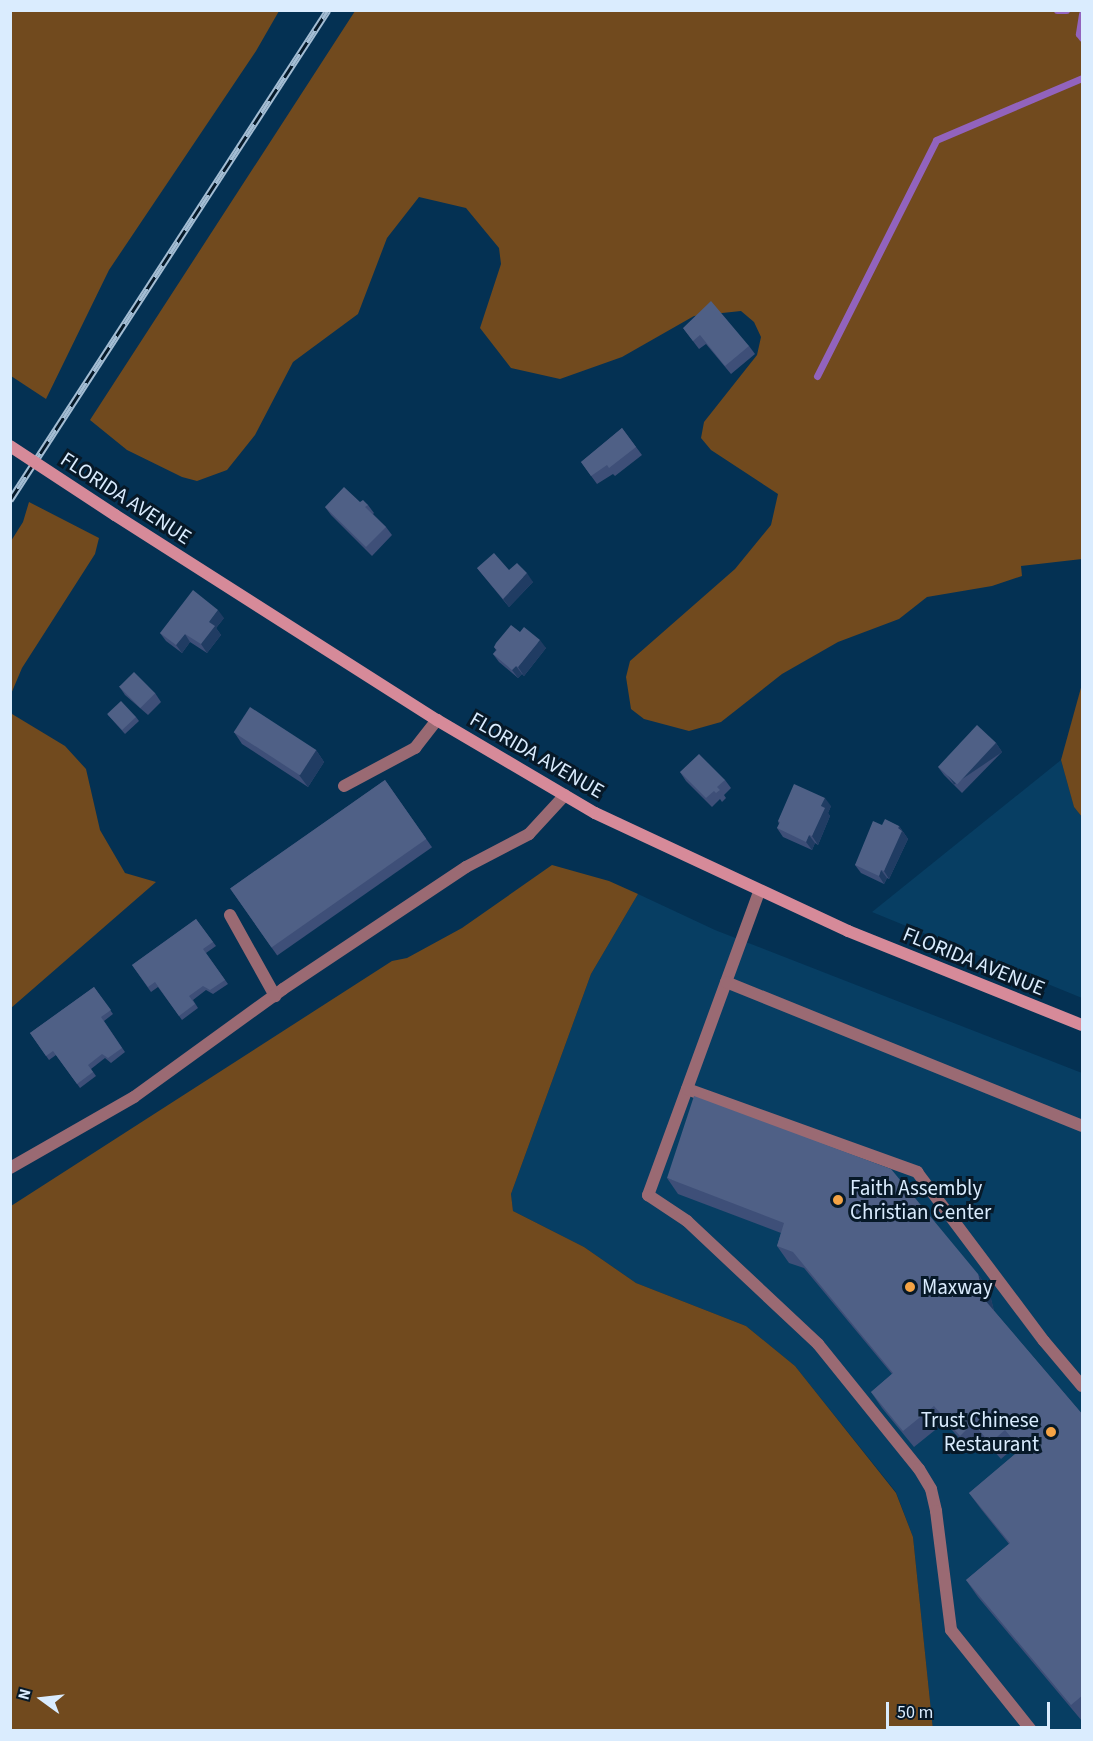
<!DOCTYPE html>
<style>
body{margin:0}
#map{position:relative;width:1093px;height:1741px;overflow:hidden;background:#043153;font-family:"Source Sans 3",sans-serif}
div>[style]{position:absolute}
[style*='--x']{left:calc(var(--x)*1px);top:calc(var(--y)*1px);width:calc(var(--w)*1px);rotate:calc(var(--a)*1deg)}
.built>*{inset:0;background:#073e63}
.green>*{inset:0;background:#714a1e}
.stream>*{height:7px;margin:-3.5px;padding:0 3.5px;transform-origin:3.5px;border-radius:3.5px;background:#9263bd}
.service>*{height:12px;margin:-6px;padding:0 6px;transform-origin:6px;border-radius:6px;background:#9a6a73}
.secondary>*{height:12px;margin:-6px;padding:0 6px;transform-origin:6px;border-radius:6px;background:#d68a99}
.rail>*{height:7px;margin-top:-3.5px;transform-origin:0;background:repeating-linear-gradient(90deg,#071928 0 14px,#a4bdd3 0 28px);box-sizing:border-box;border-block:2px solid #a4bdd3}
.secondary-bridge>*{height:12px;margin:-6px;padding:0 6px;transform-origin:6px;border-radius:6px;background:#d68a99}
.wall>*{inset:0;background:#3e4f78;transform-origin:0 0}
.shaded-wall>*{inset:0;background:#203c63;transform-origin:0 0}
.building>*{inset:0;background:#4f6086;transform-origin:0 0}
.dots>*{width:16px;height:16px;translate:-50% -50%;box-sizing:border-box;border:3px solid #071928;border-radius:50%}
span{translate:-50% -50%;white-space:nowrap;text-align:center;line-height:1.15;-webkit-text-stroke:6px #071928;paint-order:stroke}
.street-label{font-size:21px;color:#daecfe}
.poi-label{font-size:21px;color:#daecfe}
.left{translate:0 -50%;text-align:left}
.right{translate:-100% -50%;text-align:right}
.frame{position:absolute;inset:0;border:12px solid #daecfe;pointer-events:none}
.north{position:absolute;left:12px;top:1669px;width:60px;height:60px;-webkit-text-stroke:4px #071928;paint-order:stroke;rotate:285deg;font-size:16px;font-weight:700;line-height:24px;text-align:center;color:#daecfe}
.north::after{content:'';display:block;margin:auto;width:21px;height:27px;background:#daecfe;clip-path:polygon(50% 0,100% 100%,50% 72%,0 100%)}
.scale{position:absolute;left:886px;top:1702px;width:164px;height:27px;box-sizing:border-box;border:3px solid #daecfe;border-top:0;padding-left:8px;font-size:18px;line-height:21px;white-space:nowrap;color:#daecfe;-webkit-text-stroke:4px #071928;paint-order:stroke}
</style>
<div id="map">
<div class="built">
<div style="clip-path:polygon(1061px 760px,1074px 807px,1082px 817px,1082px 998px,872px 912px)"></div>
<div style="clip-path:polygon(638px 894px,715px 930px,1082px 1073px,1082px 1730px,933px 1730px,913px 1537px,896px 1492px,795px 1366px,746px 1326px,636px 1283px,584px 1247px,513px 1211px,511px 1194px,591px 974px)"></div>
</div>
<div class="green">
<div style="clip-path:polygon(10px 11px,279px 11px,256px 51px,109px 270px,46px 399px,11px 376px)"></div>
<div style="clip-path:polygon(355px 11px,1082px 11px,1082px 559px,1021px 566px,1022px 576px,992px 586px,927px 597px,899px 619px,838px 642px,782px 674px,721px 722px,689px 731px,644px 719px,631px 709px,626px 677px,630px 661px,735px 569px,771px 525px,778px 494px,711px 450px,701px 438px,704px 422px,757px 355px,761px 337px,754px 322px,741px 311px,694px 316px,622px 357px,560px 379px,511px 368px,480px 328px,501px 264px,499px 248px,466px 208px,419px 197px,387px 238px,358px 314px,293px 362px,255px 435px,227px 470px,197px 481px,182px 477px,127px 450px,90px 420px)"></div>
<div style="clip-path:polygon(29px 502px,99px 538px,95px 554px,22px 668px,11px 694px,11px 541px,23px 522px)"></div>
<div style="clip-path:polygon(1082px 684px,1082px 817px,1074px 807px,1061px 760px)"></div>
<div style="clip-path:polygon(10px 707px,12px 714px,65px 746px,86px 769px,100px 830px,125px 873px,156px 882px,11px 1008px)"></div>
<div style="clip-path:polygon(552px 865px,609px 881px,638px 894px,591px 974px,511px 1194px,513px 1211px,584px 1247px,636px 1283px,746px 1326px,795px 1366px,896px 1493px,913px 1537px,933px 1730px,11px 1730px,11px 1206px,392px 961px,407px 958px,462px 928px)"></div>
</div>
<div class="stream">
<div style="--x:1057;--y:10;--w:9;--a:0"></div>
<div style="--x:1082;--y:14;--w:20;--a:99"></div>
<div style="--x:1079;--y:34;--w:5;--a:53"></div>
<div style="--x:817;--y:376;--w:264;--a:-63.2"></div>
<div style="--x:936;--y:140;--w:159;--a:-23"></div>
</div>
<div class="service">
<div style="--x:344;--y:786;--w:81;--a:-28.2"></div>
<div style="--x:415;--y:748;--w:36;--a:-52"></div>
<div style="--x:759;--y:892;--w:323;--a:110.1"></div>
<div style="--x:648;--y:1195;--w:47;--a:33.7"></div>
<div style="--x:687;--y:1221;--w:180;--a:43.2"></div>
<div style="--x:818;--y:1344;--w:161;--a:51.1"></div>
<div style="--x:919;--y:1469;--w:23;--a:59"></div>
<div style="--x:931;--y:1489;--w:23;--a:77"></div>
<div style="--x:936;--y:1511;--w:120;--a:82.8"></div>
<div style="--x:951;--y:1630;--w:128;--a:51.3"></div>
<div style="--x:230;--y:915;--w:93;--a:60.9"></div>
<div style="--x:726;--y:982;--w:384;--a:22"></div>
<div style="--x:687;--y:1089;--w:245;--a:19.8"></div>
<div style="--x:917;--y:1172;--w:211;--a:53.1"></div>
<div style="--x:1044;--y:1341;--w:59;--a:49.8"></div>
<div style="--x:10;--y:1168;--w:143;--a:-29.8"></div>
<div style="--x:134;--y:1097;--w:184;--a:-35.9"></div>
<div style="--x:283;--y:989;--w:220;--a:-33.7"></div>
<div style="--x:466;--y:867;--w:71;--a:-27.6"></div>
<div style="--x:529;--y:834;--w:53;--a:-47.3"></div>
</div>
<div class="secondary">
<div style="--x:115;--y:515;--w:382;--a:32.5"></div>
<div style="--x:437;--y:720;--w:183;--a:30.5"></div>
<div style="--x:595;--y:813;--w:279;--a:25"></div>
<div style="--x:848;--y:931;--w:252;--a:21.9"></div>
</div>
<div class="rail">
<div style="--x:10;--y:500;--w:584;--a:-57.02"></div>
</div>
<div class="secondary-bridge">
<div style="--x:10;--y:446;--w:126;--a:33.3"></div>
</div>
<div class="wall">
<div style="clip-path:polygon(683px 328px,749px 346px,755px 354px,731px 374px,706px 344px,699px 349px)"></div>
<div style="clip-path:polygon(622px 428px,642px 455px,615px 476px,613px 474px,597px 484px,581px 462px)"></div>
<div style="clip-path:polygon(360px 502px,368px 505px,374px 513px,373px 514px,386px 527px,392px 535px,372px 556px,331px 515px,325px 507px)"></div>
<div style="clip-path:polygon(477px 568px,509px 570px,533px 582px,509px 607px)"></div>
<div style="clip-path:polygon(224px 618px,216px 628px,221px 635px,207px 653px,190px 642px,182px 653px,166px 641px,160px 633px)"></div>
<div style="clip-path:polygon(520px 632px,546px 648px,524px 676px,522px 674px,518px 678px,499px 662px,493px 654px,496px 650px,494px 647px)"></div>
<div style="clip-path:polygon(119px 686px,155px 693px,161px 702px,148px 715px,125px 695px)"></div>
<div style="clip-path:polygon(108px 715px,136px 717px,139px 721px,125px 734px)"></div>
<div style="clip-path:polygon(234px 732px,316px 750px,324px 762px,308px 787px,242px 744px)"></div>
<div style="clip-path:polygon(996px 743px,1002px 752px,962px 793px,944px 775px,938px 767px)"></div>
<div style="clip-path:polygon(680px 772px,725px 780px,731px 788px,724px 795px,726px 798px,722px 802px,720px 799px,712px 807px,686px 781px)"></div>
<div style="left:385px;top:780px;width:82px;height:189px;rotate:55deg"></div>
<div style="clip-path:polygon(831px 806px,828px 813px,830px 816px,818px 845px,815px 843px,812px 850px,783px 837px,777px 828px,779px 824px,778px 821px)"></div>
<div style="clip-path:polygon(882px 825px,899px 826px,908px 839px,889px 879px,887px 878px,884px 884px,861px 873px,855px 865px)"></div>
<div style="clip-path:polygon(196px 919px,216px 946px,206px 953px,228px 984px,213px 994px,206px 990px,193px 1000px,198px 1008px,182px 1020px,158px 987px,151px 992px,132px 965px)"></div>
<div style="clip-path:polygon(94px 987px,113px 1014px,104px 1021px,125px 1052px,111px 1063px,105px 1058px,91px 1069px,96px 1076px,80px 1088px,56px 1055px,49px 1060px,30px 1033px)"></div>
<div style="clip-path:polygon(667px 1178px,978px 1274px,989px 1291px,994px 1311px,1083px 1415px,1082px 1721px,978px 1597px,966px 1580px,1009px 1544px,981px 1509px,969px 1493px,1020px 1450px,1016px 1446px,1001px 1459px,984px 1440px,971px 1452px,945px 1422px,914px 1447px,882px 1408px,871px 1392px,892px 1374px,804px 1268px,789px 1263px,777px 1246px,781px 1233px,678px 1194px)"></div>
</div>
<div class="shaded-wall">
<div style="clip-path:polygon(527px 573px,533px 582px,509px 607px,503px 599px)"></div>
<div style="clip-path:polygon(218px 610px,224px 618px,216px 628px,221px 635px,207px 653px,201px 644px,209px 622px)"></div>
<div style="clip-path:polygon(185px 634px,190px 642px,182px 653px,176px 645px)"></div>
<div style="clip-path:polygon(540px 640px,546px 648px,524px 676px,518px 667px)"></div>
<div style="clip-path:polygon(516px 666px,522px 674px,518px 678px,512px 670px)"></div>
<div style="left:996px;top:743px;width:11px;height:58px;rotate:56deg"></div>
<div style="clip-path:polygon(316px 750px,324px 762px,308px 787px,299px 775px)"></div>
<div style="clip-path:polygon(825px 798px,831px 806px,828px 813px,830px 816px,818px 845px,812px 836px,821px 806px)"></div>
<div style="clip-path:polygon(899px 826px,908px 839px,889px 879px,884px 871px)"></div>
<div style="clip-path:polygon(809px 835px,815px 843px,812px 850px,806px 842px)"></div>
<div style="clip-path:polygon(881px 870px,887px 878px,884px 884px,879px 876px)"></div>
<div style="clip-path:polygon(978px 1274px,989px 1291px,995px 1315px,984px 1299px)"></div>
</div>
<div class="building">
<div style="clip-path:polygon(711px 301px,749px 346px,725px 366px,700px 335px,693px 341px,683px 328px)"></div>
<div style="clip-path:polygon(622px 428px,636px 447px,609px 468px,607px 465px,591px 476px,581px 462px)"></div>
<div style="clip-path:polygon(344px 487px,360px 502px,363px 500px,368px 505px,365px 507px,386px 527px,366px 547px,325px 507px)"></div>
<div style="clip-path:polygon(494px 553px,509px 570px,517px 563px,527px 573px,503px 599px,477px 568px)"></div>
<div style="clip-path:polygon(193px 590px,218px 610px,209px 622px,215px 626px,201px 644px,185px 634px,176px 645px,160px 633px)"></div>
<div style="clip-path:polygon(511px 625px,520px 632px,524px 627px,540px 640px,518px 667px,516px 666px,512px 670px,493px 654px,497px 650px,494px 647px,496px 643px)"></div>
<div style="left:134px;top:672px;width:30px;height:21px;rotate:45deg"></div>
<div style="left:121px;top:701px;width:22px;height:19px;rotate:47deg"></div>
<div style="left:250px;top:707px;width:79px;height:30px;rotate:33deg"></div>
<div style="left:977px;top:725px;width:26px;height:57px;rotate:43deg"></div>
<div style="clip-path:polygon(699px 754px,725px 780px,717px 787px,720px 790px,716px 793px,714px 791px,706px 798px,680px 772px)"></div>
<div style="left:385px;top:780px;width:72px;height:189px;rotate:55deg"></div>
<div style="clip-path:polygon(794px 784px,825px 798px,821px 806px,825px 808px,812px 836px,809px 835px,806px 842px,777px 828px,780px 822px,778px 821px)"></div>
<div style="clip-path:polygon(885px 819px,899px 826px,898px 828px,902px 831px,884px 871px,881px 870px,879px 876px,855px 865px,873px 821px,882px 825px)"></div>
<div style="clip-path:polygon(196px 919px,213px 942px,203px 949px,225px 980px,210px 990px,203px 986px,189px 996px,195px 1004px,179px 1016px,155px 982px,148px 987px,132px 965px)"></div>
<div style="clip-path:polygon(94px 987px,111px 1010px,101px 1017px,122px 1048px,108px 1058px,102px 1054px,88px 1065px,93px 1072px,77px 1084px,53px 1051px,46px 1056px,30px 1033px)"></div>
<div style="clip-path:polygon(694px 1096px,891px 1169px,978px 1274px,984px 1299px,1083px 1415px,1083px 1695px,1071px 1705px,966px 1580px,1010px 1543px,969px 1493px,1021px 1449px,1005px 1430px,990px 1443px,973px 1423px,960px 1436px,934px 1406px,903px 1431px,871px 1392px,893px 1373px,793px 1252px,777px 1246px,784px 1223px,667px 1178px)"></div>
</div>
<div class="dots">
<div style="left:838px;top:1200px;background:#f4a345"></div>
<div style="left:910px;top:1287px;background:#f4a345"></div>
<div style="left:1051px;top:1432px;background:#f4a345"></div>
</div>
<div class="street-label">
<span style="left:126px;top:498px;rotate:33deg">FLORIDA AVENUE</span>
<span style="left:537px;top:755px;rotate:30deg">FLORIDA AVENUE</span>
<span style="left:974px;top:961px;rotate:22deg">FLORIDA AVENUE</span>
</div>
<div class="poi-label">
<span class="left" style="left:850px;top:1200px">Faith Assembly<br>Christian Center</span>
<span class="left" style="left:922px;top:1287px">Maxway</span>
<span class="right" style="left:1039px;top:1432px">Trust Chinese<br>Restaurant</span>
</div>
<div class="frame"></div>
<div class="north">N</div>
<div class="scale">50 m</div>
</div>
